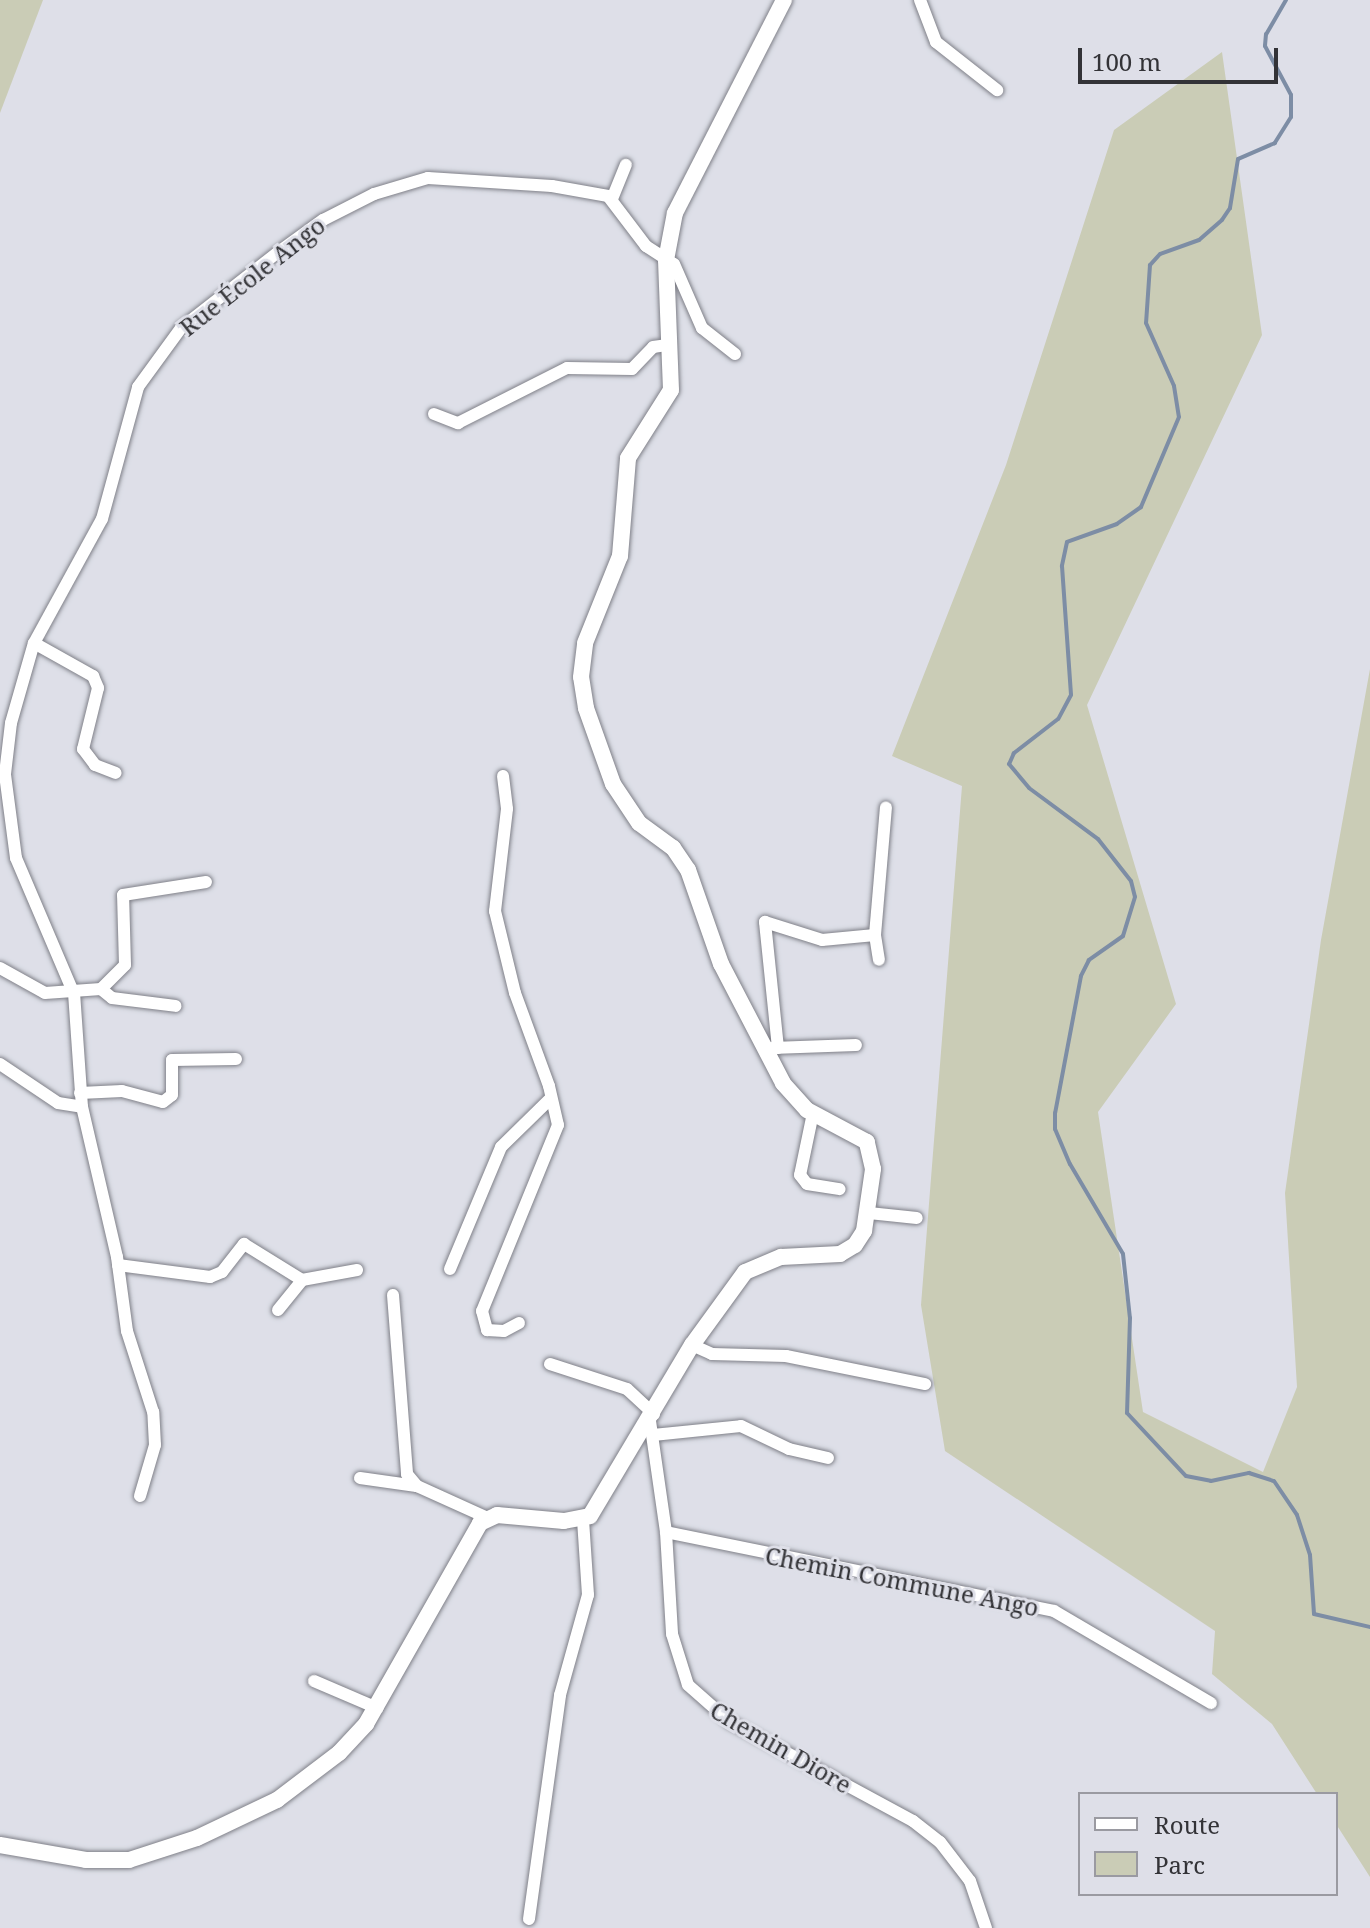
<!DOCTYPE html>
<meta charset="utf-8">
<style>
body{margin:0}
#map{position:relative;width:1370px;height:1928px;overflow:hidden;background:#dedfe8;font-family:"Noto Serif",serif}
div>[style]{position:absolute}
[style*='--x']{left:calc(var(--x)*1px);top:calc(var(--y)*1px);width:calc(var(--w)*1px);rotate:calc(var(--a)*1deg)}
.green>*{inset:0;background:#caccb6}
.stream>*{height:4px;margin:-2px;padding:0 2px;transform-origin:2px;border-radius:2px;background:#7d8da5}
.roads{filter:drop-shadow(0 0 2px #7f8088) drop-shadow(0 0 2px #7f8088)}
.street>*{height:12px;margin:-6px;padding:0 6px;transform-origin:6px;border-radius:6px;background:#fff}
.secondary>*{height:16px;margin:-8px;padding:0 8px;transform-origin:8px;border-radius:8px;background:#fff}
span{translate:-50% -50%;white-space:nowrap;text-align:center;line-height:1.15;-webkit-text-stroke:6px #dedfe8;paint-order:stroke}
.street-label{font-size:24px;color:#333337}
.legend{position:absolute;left:1078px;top:1792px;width:260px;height:104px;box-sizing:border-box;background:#dedfe8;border:2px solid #9a9aa1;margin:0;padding:10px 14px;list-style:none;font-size:24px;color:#333337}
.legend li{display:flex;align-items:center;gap:16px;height:40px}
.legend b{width:40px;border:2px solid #9a9aa1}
.scale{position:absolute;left:1078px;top:48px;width:200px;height:36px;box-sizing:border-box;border:4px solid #333337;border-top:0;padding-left:10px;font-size:24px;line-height:28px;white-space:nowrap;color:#333337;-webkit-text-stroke:6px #dedfe8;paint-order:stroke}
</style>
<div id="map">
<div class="green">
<div style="clip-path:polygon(0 0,43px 0,0 113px)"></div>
<div style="clip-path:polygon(1222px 52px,1262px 335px,1087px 705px,1176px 1004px,1098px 1112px,1143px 1412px,1263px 1472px,1297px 1387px,1285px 1193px,1321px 940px,1370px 669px,1370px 1877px,1336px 1824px,1336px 1794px,1317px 1794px,1272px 1724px,1212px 1674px,1215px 1631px,945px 1451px,921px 1305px,962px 786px,892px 756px,1006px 465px,1114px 130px)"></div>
</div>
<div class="stream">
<div style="--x:1286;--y:0;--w:39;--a:120"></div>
<div style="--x:1266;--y:34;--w:12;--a:95"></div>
<div style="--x:1265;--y:46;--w:55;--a:62"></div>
<div style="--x:1291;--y:95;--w:22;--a:90"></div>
<div style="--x:1291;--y:117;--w:31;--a:122"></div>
<div style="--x:1275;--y:143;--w:40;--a:156.6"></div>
<div style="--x:1238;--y:159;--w:50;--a:99.3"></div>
<div style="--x:1230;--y:208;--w:14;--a:124"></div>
<div style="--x:1222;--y:220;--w:30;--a:139"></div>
<div style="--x:1199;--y:240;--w:41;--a:160.3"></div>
<div style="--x:1160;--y:254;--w:15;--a:132"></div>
<div style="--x:1150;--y:265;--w:58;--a:93.9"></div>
<div style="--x:1146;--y:323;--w:69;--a:66"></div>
<div style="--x:1174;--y:386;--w:31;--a:81"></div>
<div style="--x:1179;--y:417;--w:98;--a:112.9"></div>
<div style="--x:1141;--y:507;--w:29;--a:145"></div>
<div style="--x:1117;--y:524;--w:53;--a:160.2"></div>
<div style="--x:1067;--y:542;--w:25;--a:102"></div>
<div style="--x:1062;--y:566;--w:129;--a:86"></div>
<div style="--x:1071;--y:695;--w:27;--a:118"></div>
<div style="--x:1058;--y:719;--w:56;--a:142.3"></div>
<div style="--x:1014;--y:753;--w:12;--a:114"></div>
<div style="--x:1009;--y:764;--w:31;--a:50"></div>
<div style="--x:1029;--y:788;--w:86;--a:36.5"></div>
<div style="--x:1098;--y:839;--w:53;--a:51.8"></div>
<div style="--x:1131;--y:881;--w:16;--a:76"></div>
<div style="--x:1135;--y:897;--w:41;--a:107.1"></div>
<div style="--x:1123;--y:936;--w:42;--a:144.8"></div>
<div style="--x:1089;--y:960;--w:18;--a:117"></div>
<div style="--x:1081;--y:976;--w:139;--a:100.7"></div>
<div style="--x:1055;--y:1113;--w:16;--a:90"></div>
<div style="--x:1055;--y:1129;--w:38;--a:67"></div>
<div style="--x:1070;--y:1164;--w:104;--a:59.5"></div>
<div style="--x:1123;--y:1254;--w:64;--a:83.8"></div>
<div style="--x:1130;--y:1318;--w:95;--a:91.8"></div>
<div style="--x:1127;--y:1413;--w:86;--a:46.9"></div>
<div style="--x:1186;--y:1476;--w:25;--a:11"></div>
<div style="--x:1211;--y:1481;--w:39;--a:-12"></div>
<div style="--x:1249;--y:1473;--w:26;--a:18"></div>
<div style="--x:1274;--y:1481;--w:41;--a:55.9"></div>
<div style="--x:1297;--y:1515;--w:42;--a:72"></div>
<div style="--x:1310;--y:1555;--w:59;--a:86.1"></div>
<div style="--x:1314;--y:1614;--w:57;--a:13.1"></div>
</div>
<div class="roads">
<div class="street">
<div style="--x:920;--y:0;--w:45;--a:69.1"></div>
<div style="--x:936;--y:42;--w:78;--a:38.2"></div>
<div style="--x:612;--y:199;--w:37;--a:-68"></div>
<div style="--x:434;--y:414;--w:26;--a:21"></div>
<div style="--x:458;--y:423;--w:122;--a:-26.8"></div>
<div style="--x:567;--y:368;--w:65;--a:0.9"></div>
<div style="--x:632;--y:369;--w:30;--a:-46"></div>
<div style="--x:653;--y:347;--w:15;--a:-8"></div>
<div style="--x:34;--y:643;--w:68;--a:29.2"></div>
<div style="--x:93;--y:676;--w:13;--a:67"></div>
<div style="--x:98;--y:688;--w:63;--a:103.8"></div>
<div style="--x:83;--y:749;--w:20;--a:53"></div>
<div style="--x:95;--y:765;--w:22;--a:21"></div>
<div style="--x:503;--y:776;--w:33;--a:83"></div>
<div style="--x:507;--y:809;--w:103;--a:96.7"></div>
<div style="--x:495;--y:911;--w:84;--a:76.3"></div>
<div style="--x:515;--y:993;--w:99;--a:69.9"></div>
<div style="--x:549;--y:1086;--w:40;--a:77"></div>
<div style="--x:558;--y:1125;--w:201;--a:112.2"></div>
<div style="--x:482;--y:1311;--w:20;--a:75"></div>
<div style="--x:487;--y:1330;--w:17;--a:3"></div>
<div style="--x:504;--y:1331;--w:17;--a:-28"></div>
<div style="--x:875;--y:935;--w:25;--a:81"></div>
<div style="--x:0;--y:968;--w:51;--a:29.1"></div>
<div style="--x:45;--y:993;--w:56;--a:-4.1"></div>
<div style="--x:101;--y:989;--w:34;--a:-45"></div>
<div style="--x:125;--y:965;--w:70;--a:-91.6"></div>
<div style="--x:123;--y:895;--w:84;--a:-8.9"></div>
<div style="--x:101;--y:989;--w:14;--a:39"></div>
<div style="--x:112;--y:998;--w:64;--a:7.1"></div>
<div style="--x:772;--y:1048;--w:84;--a:-2"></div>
<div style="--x:778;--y:1048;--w:127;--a:-95.9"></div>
<div style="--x:765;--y:922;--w:60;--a:17.5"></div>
<div style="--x:822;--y:940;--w:53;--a:-5.4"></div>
<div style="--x:875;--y:935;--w:128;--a:-85.1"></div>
<div style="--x:0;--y:1064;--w:70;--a:33.9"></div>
<div style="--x:58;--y:1103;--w:24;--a:9"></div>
<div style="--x:80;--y:1093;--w:42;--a:-2.7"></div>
<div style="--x:122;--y:1091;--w:42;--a:15"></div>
<div style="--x:163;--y:1102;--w:11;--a:-38"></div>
<div style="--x:172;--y:1095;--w:35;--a:-90"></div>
<div style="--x:172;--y:1060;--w:64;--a:-0.9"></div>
<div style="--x:813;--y:1113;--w:63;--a:101.8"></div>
<div style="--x:800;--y:1175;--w:11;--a:52"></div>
<div style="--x:807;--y:1184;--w:33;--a:9"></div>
<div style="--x:869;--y:1213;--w:48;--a:5.9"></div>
<div style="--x:118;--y:1265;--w:93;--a:7.4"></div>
<div style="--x:210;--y:1277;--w:13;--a:-23"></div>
<div style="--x:222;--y:1272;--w:36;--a:-52"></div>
<div style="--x:244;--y:1244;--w:68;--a:31.8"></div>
<div style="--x:302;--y:1280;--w:56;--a:-10.3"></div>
<div style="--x:450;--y:1269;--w:132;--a:-67.3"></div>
<div style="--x:501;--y:1147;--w:67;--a:-44.4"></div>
<div style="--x:393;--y:1295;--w:180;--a:85.5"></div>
<div style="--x:407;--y:1474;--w:16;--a:50"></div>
<div style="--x:417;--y:1486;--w:78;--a:24.3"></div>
<div style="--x:278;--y:1310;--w:38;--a:-51"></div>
<div style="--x:692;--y:1345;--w:22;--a:24"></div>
<div style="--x:712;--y:1354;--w:74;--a:1.5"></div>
<div style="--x:786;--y:1356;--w:142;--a:11.4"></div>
<div style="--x:550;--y:1364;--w:81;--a:18"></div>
<div style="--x:627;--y:1389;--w:37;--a:43"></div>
<div style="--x:650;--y:1421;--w:112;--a:81.8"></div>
<div style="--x:666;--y:1532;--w:102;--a:86.6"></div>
<div style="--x:672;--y:1634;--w:53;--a:72.6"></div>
<div style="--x:688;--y:1685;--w:56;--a:41.4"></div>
<div style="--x:730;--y:1722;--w:208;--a:28.4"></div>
<div style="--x:913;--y:1821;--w:34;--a:38"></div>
<div style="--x:940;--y:1842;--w:49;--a:52.4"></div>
<div style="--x:970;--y:1881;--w:50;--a:71.2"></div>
<div style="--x:653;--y:1435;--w:88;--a:-5.8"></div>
<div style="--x:741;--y:1426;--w:53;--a:25.6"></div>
<div style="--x:789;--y:1449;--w:40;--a:13"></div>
<div style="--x:360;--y:1478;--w:57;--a:8.1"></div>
<div style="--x:140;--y:1496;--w:53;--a:-73.6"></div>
<div style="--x:155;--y:1445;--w:33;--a:-93"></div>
<div style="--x:153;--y:1412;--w:85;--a:-107.8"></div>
<div style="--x:127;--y:1331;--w:75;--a:-97.7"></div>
<div style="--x:117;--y:1257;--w:154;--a:-103.1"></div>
<div style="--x:82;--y:1107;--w:113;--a:-94"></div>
<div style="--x:74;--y:994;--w:148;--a:-113.1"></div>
<div style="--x:16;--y:858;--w:85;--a:-97.5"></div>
<div style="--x:5;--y:774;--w:51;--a:-83.3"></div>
<div style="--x:11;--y:723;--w:83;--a:-74"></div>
<div style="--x:34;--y:643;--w:141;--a:-61.3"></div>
<div style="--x:102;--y:519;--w:137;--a:-74.7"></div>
<div style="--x:138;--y:387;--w:73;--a:-53.9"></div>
<div style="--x:181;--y:328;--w:122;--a:-38"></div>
<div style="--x:277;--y:253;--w:57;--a:-35.7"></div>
<div style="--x:323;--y:220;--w:57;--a:-27"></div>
<div style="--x:374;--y:194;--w:56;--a:-16.5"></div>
<div style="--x:428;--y:178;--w:124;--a:3.7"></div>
<div style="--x:552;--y:186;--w:57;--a:10.1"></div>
<div style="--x:608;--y:196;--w:63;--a:52.8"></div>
<div style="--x:646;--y:246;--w:33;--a:33"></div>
<div style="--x:674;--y:264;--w:70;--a:66.4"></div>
<div style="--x:702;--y:328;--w:42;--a:38.2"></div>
<div style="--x:666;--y:1532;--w:396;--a:11.5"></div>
<div style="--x:1054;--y:1611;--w:182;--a:30.4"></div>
<div style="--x:314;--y:1681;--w:69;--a:23.2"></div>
<div style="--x:529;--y:1919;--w:226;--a:-82.1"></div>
<div style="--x:560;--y:1695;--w:104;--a:-74.4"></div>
<div style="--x:588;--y:1595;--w:75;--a:-93.8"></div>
</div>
<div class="secondary">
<div style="--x:0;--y:1845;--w:87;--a:9.9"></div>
<div style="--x:86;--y:1860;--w:43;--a:0"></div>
<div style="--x:129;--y:1860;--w:71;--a:-17.9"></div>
<div style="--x:197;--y:1838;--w:89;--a:-25.4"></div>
<div style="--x:277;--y:1800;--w:78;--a:-37.2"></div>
<div style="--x:339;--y:1753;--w:40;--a:-47"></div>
<div style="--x:366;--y:1724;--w:231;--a:-60.4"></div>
<div style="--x:480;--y:1523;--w:19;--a:-25"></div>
<div style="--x:497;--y:1515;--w:67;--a:5.1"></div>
<div style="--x:564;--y:1521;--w:26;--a:-11"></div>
<div style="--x:590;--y:1516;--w:199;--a:-59.2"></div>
<div style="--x:692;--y:1345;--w:90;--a:-54"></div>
<div style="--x:745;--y:1272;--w:39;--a:-23"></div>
<div style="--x:781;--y:1257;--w:59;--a:-2.9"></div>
<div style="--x:840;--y:1254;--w:17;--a:-31"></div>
<div style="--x:855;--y:1245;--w:17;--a:-57"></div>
<div style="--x:864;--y:1231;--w:63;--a:-81.7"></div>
<div style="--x:873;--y:1169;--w:28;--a:-103"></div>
<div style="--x:867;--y:1142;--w:68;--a:-151.9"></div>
<div style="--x:807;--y:1110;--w:36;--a:-132"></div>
<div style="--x:783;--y:1083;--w:134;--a:-117.5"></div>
<div style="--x:721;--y:964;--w:100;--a:-109.3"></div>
<div style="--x:688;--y:870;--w:27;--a:-124"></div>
<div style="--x:673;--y:848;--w:42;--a:-143.7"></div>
<div style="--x:639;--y:823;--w:47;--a:-123.7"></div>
<div style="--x:613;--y:784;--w:81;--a:-109.6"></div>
<div style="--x:586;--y:708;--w:31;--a:-99"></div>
<div style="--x:581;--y:677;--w:34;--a:-83"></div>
<div style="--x:585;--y:643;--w:94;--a:-68.1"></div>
<div style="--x:620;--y:556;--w:98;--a:-85.3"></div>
<div style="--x:628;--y:458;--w:80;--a:-57.7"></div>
<div style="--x:671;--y:390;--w:130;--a:-92.2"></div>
<div style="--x:666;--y:260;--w:48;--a:-79.2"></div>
<div style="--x:675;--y:213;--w:239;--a:-62.9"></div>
</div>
</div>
<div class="street-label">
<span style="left:252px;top:276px;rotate:-38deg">Rue École Ango</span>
<span style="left:902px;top:1581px;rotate:11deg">Chemin Commune Ango</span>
<span style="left:781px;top:1747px;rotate:30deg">Chemin Diore</span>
</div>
<ul class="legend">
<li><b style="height:10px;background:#fff"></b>Route</li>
<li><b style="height:22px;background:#caccb6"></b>Parc</li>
</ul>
<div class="scale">100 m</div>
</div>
